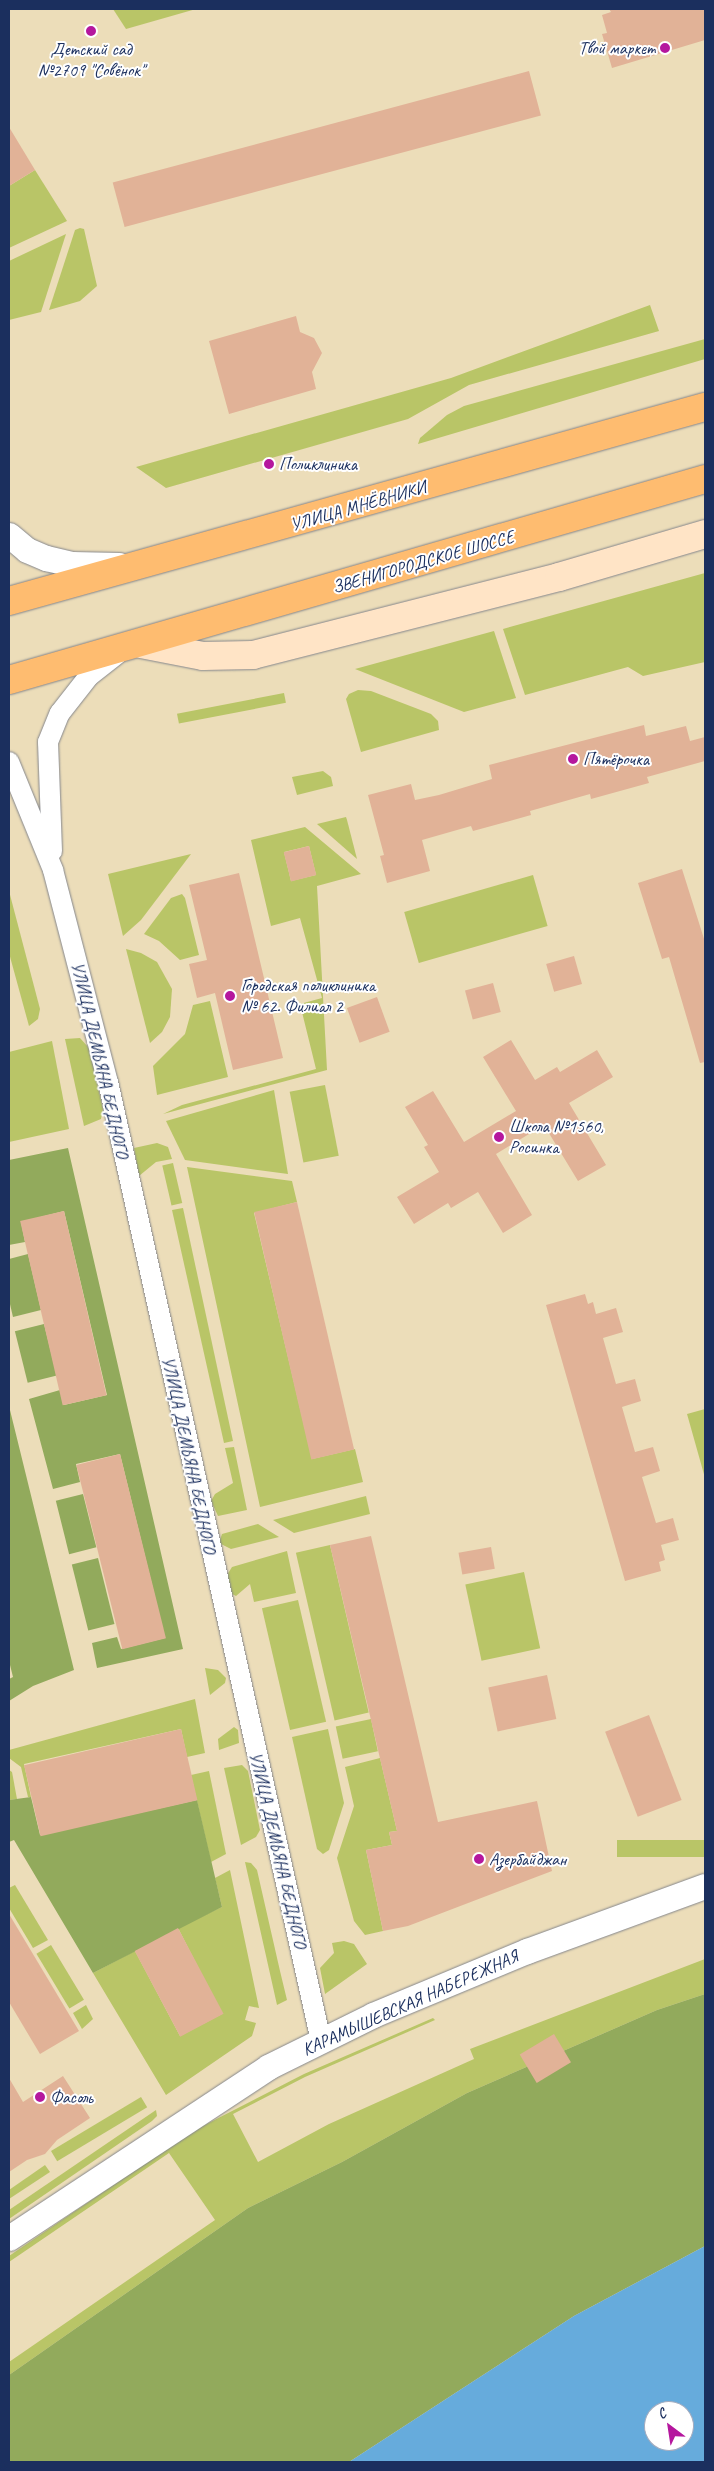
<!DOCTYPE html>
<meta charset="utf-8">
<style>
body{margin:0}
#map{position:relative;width:714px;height:2471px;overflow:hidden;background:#ecddb9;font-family:Caveat,sans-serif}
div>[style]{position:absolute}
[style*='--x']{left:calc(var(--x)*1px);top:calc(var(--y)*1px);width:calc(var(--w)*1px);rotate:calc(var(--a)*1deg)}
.green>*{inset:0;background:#b9c567;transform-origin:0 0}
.forest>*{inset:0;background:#92aa5c;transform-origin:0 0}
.water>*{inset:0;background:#66abdc}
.building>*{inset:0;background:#e1b297;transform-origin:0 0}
.roads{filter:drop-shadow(0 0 1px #84868c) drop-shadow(0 0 1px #84868c)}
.minor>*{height:20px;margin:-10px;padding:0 10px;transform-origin:10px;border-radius:10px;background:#fff}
.tertiary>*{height:25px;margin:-12.5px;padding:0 12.5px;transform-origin:12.5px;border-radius:12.5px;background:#fff}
.secondary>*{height:28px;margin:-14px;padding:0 14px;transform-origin:14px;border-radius:14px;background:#ffe4c6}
.primary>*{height:28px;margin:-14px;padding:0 14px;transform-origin:14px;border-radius:14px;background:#febc70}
.dots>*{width:14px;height:14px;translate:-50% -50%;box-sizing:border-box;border:2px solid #fff;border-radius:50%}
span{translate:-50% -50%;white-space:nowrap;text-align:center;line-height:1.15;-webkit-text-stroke:4px #fff;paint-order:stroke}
.poi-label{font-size:18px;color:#1b2f5e}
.right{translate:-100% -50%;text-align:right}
.left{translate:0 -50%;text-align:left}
.street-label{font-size:18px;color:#1b2f5e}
.frame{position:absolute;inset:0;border:10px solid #1b2f5e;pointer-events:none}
.north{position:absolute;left:644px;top:2401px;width:50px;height:50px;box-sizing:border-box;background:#fff;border:1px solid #a4acbf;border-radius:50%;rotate:329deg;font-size:14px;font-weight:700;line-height:20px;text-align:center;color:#1b2f5e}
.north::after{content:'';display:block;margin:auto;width:18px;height:22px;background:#b5179e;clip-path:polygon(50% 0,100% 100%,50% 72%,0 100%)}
</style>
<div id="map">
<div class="green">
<div style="clip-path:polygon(113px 9px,196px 9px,126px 29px)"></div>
<div style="clip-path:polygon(35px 170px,67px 221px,9px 248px,9px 186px)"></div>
<div style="clip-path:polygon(80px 228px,84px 229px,97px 286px,80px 301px,49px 310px,75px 230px)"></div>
<div style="clip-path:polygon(66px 234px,41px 312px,9px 320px,9px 261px)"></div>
<div style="clip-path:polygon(650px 305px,659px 331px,469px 385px,408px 419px,166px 488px,136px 467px,451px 378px)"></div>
<div style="clip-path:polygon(705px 339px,705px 359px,418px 444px,420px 438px,447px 415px,464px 406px)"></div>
<div style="clip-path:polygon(705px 573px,705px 662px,643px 676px,628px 667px,525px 695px,503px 629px)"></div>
<div style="clip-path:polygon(494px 631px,516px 698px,464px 712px,355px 669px)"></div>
<div style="clip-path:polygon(358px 690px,371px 691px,431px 714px,438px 721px,439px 730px,361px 752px,346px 699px,349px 694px)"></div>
<div style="left:284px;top:693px;width:10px;height:109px;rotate:79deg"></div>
<div style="clip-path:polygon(323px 771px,331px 777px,333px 786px,297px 795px,292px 777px)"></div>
<div style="clip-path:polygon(346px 817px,347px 820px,357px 859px,317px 824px)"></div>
<div style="clip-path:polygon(evenodd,305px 827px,361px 874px,317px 886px,327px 1070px,163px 1114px,182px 1105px,316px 1069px,300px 1004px,322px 998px,300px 918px,271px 926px,251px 840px,305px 827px,309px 846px,316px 875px,291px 881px,284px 852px,309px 846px)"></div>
<div style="clip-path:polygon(191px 854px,141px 920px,123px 936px,108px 874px)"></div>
<div style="left:533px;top:875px;width:53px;height:134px;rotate:74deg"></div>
<div style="clip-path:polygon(9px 891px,40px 1009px,38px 1019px,29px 1026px,9px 953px)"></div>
<div style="clip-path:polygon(182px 894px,185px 898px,199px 955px,180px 960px,159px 941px,144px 934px,171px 898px)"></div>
<div style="clip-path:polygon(126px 949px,141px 953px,157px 962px,172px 989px,170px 1017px,162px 1032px,150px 1043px)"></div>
<div style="clip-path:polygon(210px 1001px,228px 1077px,157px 1095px,153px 1066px,185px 1034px,193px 1005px)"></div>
<div style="clip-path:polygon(80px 1038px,89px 1048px,103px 1109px,101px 1119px,84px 1126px,65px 1039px)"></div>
<div style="clip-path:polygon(52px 1041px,69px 1129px,9px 1142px,9px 1052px)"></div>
<div style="left:325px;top:1085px;width:72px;height:36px;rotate:79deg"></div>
<div style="clip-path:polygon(274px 1090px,288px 1174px,185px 1160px,166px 1121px)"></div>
<div style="clip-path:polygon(157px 1143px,168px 1147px,172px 1159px,156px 1162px,139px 1176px,134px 1148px)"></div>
<div style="left:173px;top:1163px;width:41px;height:11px;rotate:77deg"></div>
<div style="clip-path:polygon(187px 1167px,292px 1181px,297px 1202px,254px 1213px,312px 1459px,355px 1449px,363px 1482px,260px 1507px)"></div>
<div style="clip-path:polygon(183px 1208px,233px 1441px,224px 1443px,172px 1210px)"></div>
<div style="clip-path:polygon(705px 1409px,705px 1478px,687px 1414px)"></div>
<div style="clip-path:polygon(234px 1447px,247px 1510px,218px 1516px,211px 1501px,215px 1494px,233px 1483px,225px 1448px)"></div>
<div style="clip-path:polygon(366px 1496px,370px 1514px,294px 1533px,273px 1520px)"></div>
<div style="clip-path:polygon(258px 1524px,279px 1537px,231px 1549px,219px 1543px,222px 1534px)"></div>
<div style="left:330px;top:1545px;width:172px;height:35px;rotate:77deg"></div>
<div style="clip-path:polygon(287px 1551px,296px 1593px,254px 1602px,250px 1584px,236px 1596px,232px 1594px,227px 1575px,232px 1567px)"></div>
<div style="left:524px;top:1572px;width:78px;height:60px;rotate:78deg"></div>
<div style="left:298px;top:1600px;width:125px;height:37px;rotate:77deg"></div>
<div style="clip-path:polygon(205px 1668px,218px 1670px,226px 1678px,225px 1683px,210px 1695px)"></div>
<div style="clip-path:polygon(195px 1699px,205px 1753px,187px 1757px,181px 1729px,24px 1764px,31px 1797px,28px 1797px,21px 1767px,9px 1758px,9px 1750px)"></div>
<div style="left:371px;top:1719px;width:33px;height:36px;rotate:78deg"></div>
<div style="clip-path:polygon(234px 1727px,238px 1730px,239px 1743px,219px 1750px,218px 1739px)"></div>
<div style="clip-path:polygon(328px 1729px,344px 1803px,329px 1850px,323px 1854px,317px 1849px,292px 1737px)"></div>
<div style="clip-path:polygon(380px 1758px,397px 1831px,389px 1832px,392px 1845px,366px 1850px,383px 1931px,365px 1935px,354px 1921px,337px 1858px,354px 1806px,345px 1767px)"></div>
<div style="clip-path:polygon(242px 1765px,248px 1771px,260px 1830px,256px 1837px,241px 1845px,224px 1768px)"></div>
<div style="clip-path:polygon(9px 1770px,12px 1772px,17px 1799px,9px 1800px)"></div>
<div style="clip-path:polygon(209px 1771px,226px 1854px,211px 1862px,191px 1775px)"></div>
<div style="left:705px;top:1840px;width:17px;height:88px;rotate:90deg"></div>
<div style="clip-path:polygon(245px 1862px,251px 1863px,257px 1870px,280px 1971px,287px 2000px,277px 2005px)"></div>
<div style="clip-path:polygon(230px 1870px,259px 2008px,249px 2006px,245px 2020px,256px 2023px,252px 2036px,166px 2095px,93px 1973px,135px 1951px,180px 2036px,222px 2014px,178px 1928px,222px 1907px,215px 1878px)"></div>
<div style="clip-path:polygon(15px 1885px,48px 1940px,33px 1948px,9px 1908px,9px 1888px)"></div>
<div style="clip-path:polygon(344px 1941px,354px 1944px,367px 1964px,325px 1994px,320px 1968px,334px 1953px,332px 1943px)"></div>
<div style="left:51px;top:1945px;width:64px;height:17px;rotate:59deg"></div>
<div style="clip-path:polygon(705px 1959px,705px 1994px,657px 2010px,467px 2093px,342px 2162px,248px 2208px,9px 2375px,9px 2362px,215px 2220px,169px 2153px,9px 2262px,9px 2256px,193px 2131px,304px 2074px,433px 2018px,435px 2020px,305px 2077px,233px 2114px,258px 2162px,329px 2124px,474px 2059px,470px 2049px)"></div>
<div style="clip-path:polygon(86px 2005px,93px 2019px,82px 2029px,73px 2013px)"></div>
<div style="left:141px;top:2097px;width:12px;height:105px;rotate:59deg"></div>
<div style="clip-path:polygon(156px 2110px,157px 2116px,152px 2121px,9px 2219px,9px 2210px)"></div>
<div style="clip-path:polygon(45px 2165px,50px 2172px,9px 2199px,9px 2190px)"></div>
</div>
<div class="forest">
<div style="clip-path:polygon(68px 1148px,183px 1649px,97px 1668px,92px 1643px,117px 1637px,121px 1649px,165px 1638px,120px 1454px,76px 1464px,80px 1482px,53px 1489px,29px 1399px,60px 1390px,64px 1405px,107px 1395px,64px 1211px,21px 1222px,25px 1242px,9px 1245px,9px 1160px)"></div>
<div style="clip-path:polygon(28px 1254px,41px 1310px,13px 1317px,9px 1300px,9px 1259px)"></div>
<div style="left:44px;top:1324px;width:53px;height:30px;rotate:76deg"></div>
<div style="clip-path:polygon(9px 1406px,74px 1670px,33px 1686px,9px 1701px,9px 1679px,13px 1677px,9px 1661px)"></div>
<div style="left:83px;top:1494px;width:55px;height:28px;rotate:76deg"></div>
<div style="left:98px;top:1558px;width:68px;height:27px;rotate:76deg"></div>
<div style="clip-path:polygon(31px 1797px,40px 1835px,197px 1800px,222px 1907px,93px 1973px,14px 1840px,9px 1842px,9px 1800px)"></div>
<div style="clip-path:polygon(705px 1994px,705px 2246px,574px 2316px,349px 2462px,9px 2462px,9px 2375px,248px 2208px,342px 2162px,467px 2093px,657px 2010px)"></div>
</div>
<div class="water">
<div style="clip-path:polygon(evenodd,705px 2246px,705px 2462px,349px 2462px,574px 2316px,705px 2246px,654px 2411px,684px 2411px,684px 2441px,654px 2441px,654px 2411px)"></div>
</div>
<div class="building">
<div style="clip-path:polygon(609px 9px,705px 9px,705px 40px,612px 68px,602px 34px,607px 33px,602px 15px,611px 12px)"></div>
<div style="left:529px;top:71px;width:46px;height:431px;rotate:75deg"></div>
<div style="clip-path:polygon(9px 127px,35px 170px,9px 186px)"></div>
<div style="clip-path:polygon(296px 316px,300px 332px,314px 338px,322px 353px,312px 372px,316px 389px,229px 414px,209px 341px)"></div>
<div style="clip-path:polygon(644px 725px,646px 736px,686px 726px,690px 741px,705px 737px,705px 761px,647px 777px,649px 783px,591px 799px,590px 794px,530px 811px,531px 815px,506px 822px,473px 831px,471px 826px,422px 840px,430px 871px,387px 883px,380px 856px,384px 855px,368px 795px,411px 784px,415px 800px,439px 795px,492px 779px,489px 765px)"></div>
<div style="left:309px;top:846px;width:30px;height:26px;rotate:76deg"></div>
<div style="clip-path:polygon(682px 869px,705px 942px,705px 1062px,700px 1063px,669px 957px,662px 959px,638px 883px)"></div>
<div style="clip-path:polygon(239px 873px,283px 1058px,233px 1070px,215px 993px,197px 998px,189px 964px,207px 960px,189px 885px)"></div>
<div style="left:574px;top:956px;width:29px;height:29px;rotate:74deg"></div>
<div style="left:493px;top:983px;width:30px;height:29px;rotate:75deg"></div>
<div style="left:377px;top:997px;width:37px;height:32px;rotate:70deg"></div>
<div style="clip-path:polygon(511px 1040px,535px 1080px,557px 1067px,560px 1072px,597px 1050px,613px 1077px,569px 1103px,606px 1165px,578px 1181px,544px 1125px,496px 1154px,532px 1215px,503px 1233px,478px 1192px,451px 1208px,448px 1203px,414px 1224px,397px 1197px,439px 1172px,424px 1147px,428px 1145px,405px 1107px,433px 1091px,464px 1142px,516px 1111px,483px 1057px)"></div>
<div style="left:297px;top:1202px;width:254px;height:44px;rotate:77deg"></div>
<div style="left:64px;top:1211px;width:189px;height:45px;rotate:77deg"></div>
<div style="clip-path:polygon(585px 1294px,588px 1304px,593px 1302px,596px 1314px,616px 1308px,623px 1332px,603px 1338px,616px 1384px,635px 1379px,641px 1401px,622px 1407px,635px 1452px,653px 1447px,660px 1471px,642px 1477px,656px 1523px,673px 1518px,679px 1540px,661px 1545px,665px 1560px,659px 1562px,661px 1571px,625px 1581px,546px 1305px)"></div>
<div style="left:120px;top:1454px;width:190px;height:45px;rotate:76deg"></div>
<div style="clip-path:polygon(371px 1536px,438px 1822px,537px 1801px,552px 1871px,408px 1926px,383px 1931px,366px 1850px,392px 1845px,389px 1832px,397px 1831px,330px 1545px)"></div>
<div style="left:491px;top:1547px;width:22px;height:33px;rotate:80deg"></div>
<div style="left:547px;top:1675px;width:45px;height:60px;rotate:78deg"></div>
<div style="left:649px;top:1715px;width:91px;height:47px;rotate:69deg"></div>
<div style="left:181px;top:1729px;width:73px;height:161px;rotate:77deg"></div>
<div style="clip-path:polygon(9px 1914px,79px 2031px,40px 2054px,9px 2002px)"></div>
<div style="left:178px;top:1928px;width:97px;height:49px;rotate:62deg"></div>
<div style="left:554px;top:2034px;width:33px;height:40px;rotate:59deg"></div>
<div style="clip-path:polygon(63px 2076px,90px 2118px,57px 2140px,45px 2154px,27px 2160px,9px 2172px,9px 2078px,23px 2102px)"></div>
</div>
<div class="roads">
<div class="minor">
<div style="--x:9;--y:762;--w:117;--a:67.8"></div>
<div style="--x:53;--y:870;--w:219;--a:75.5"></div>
<div style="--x:108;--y:1082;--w:982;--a:77.48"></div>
<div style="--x:52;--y:851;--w:109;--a:-92.1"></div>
<div style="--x:48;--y:742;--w:31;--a:-68"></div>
<div style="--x:60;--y:713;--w:47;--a:-51.9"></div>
<div style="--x:89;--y:676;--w:36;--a:-38"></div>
</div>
<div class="tertiary">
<div style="--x:9;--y:535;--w:23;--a:40"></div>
<div style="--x:27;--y:550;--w:21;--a:23"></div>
<div style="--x:46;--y:558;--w:26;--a:13"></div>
<div style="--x:71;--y:564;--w:48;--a:1.2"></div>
<div style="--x:9;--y:2238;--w:310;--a:-33.4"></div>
<div style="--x:268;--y:2067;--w:117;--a:-26.3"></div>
<div style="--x:373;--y:2015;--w:167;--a:-22.6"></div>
<div style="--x:527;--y:1951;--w:189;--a:-20.1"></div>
</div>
<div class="secondary">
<div style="--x:141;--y:644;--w:63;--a:11"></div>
<div style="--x:203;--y:656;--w:50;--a:-1.1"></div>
<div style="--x:253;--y:655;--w:316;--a:-14.3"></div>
<div style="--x:559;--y:577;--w:152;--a:-16.4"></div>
</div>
<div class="primary">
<div style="--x:9;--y:601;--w:723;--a:-15.58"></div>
<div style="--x:9;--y:680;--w:724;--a:-16.11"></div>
</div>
</div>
<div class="dots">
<div style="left:91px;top:31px;background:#b5179e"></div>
<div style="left:665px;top:48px;background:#b5179e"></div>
<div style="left:269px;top:464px;background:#b5179e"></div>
<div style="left:573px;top:759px;background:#b5179e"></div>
<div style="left:230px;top:996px;background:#b5179e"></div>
<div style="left:499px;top:1137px;background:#b5179e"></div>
<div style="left:479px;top:1859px;background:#b5179e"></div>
<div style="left:40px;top:2097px;background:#b5179e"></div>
</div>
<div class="poi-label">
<span class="right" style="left:655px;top:48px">Твой маркет</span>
<span style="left:91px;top:60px">Детский сад<br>№2709 "Совёнок"</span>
<span class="left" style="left:279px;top:464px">Поликлиника</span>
<span class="left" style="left:583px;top:759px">Пятёрочка</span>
<span class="left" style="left:241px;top:996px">Городская поликлиника<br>№ 62. Филиал 2</span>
<span class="left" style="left:509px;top:1137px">Школа №1560,<br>Росинка</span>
<span class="left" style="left:489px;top:1859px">Азербайджан</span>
<span class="left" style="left:50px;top:2097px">Фасоль</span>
</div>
<div class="street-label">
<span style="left:358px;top:506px;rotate:-16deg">УЛИЦА МНЁВНИКИ</span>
<span style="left:423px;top:562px;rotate:-16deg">ЗВЕНИГОРОДСКОЕ ШОССЕ</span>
<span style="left:100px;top:1060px;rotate:77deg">УЛИЦА ДЕМЬЯНА БЕДНОГО</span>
<span style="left:189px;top:1455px;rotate:78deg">УЛИЦА ДЕМЬЯНА БЕДНОГО</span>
<span style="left:278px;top:1850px;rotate:77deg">УЛИЦА ДЕМЬЯНА БЕДНОГО</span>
<span style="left:410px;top:2003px;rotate:-24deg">КАРАМЫШЕВСКАЯ НАБЕРЕЖНАЯ</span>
</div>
<div class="frame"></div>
<div class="north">С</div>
</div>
